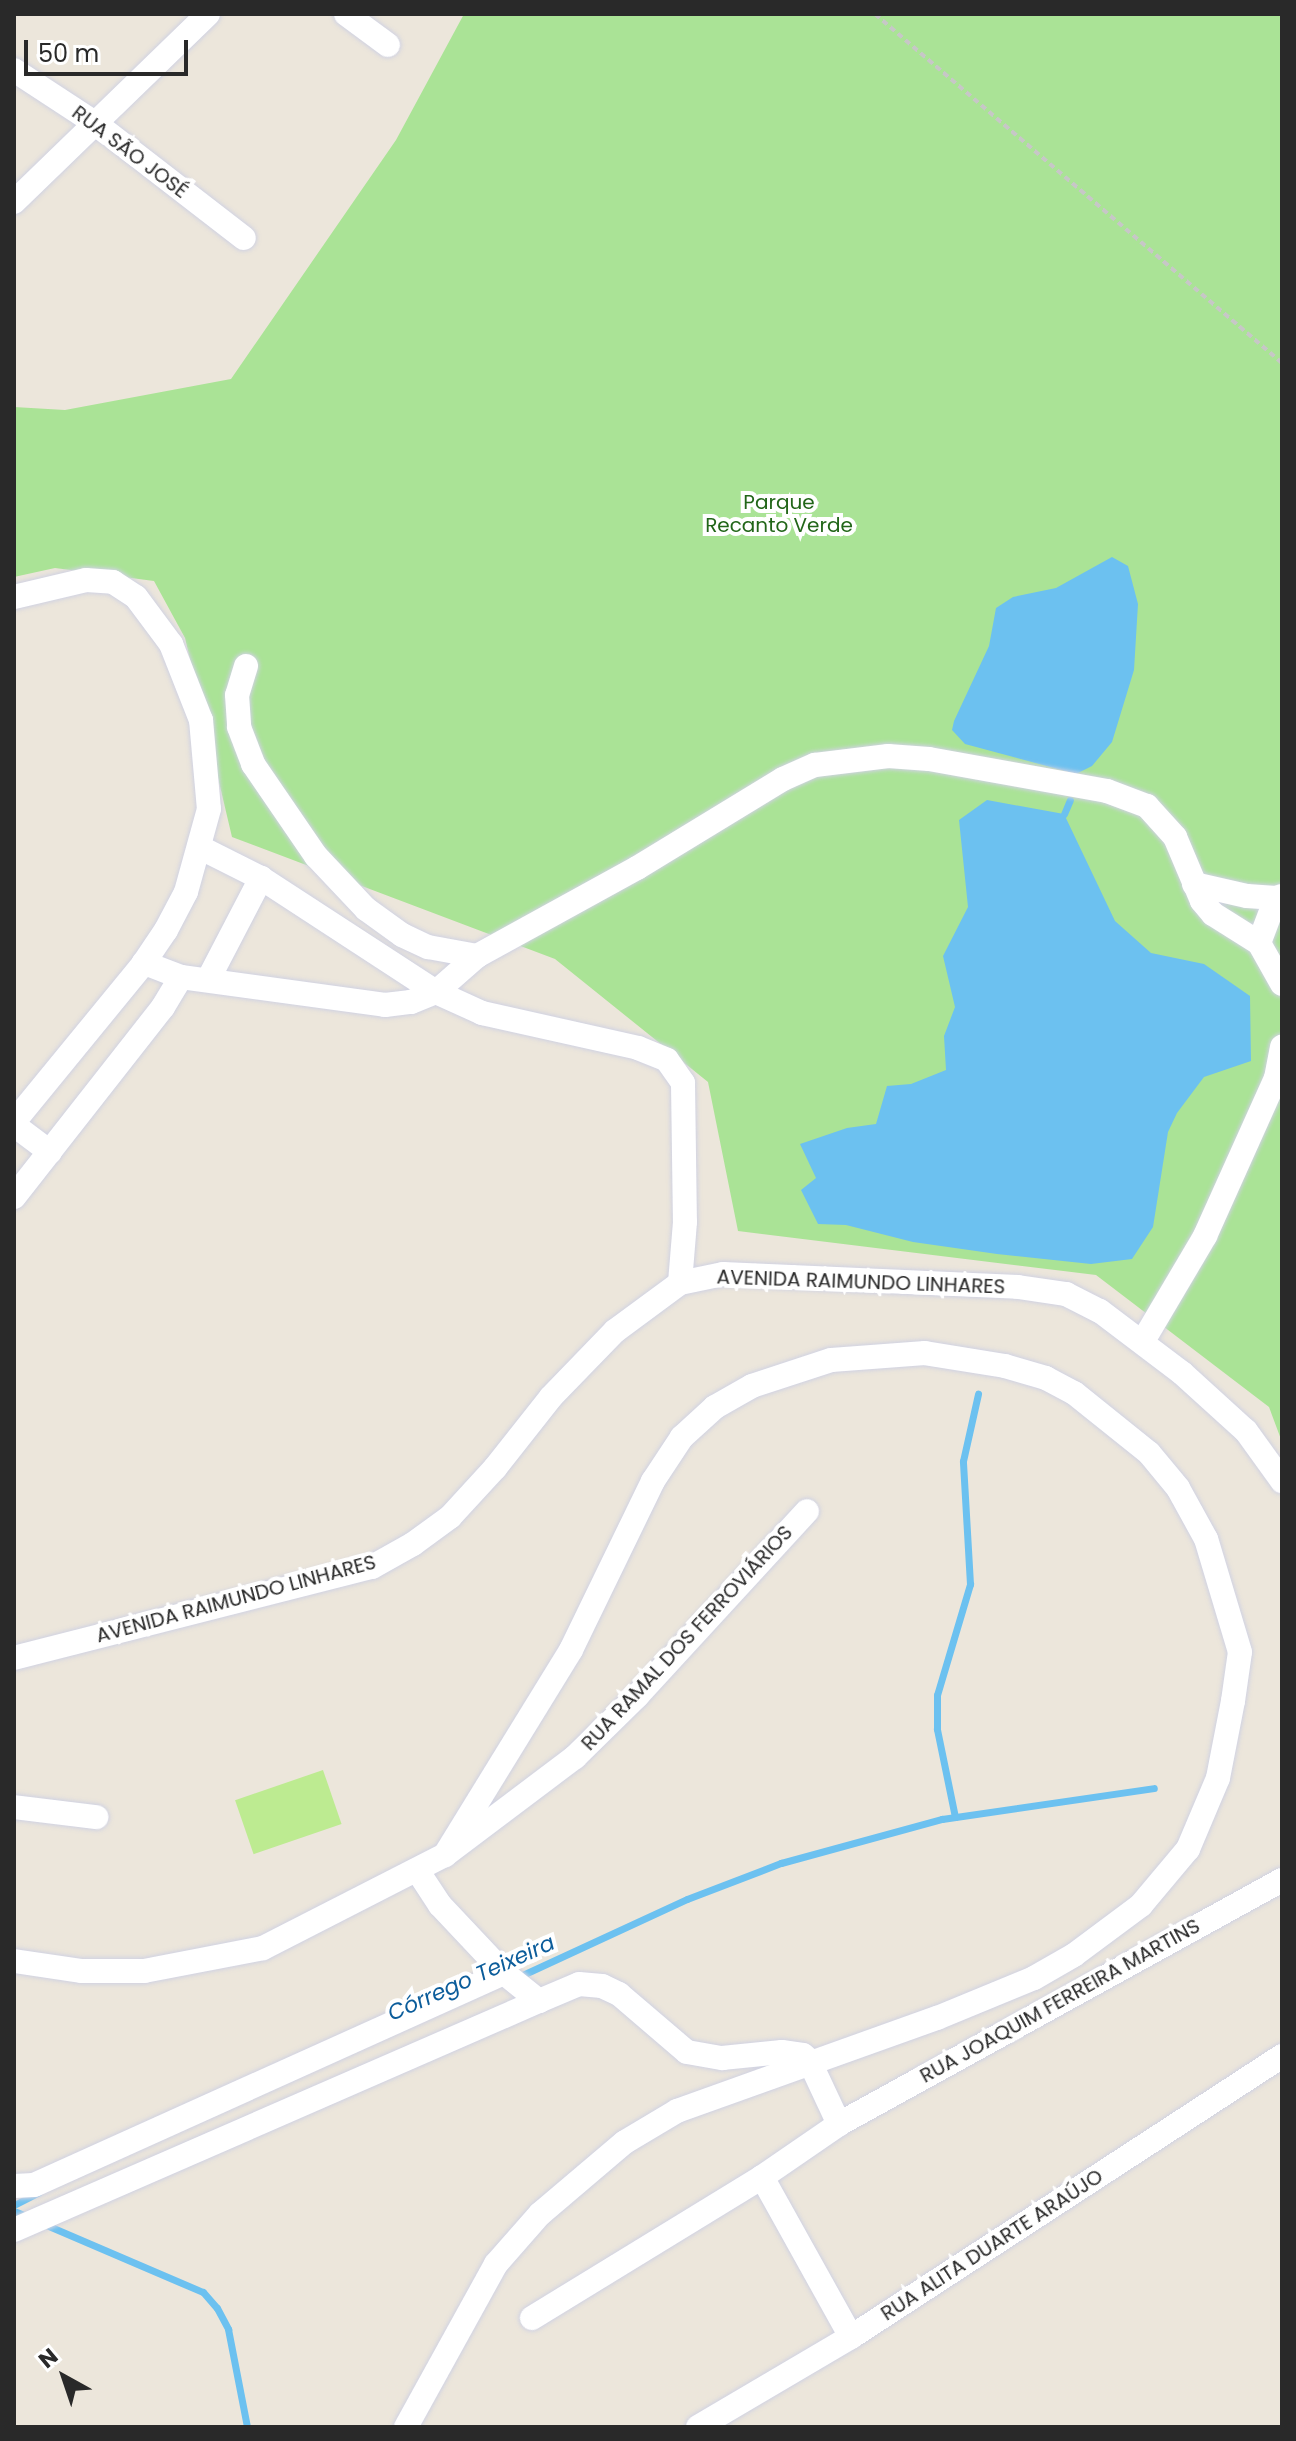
<!DOCTYPE html>
<meta charset="utf-8">
<style>
body{margin:0}
#map{position:relative;width:1296px;height:2441px;overflow:hidden;background:#ece6db;font-family:Poppins,sans-serif}
div>[style]{position:absolute}
[style*='--x']{left:calc(var(--x)*1px);top:calc(var(--y)*1px);width:calc(var(--w)*1px);rotate:calc(var(--a)*1deg)}
.green>*{inset:0;background:#aae396}
.pitch>*{inset:0;background:#bdeb91;transform-origin:0 0}
.water>*{inset:0;background:#6cc1f0}
.stream>*{height:7px;margin:-3.5px;padding:0 3.5px;transform-origin:3.5px;border-radius:3.5px;background:#6cc1f0}
.path>*{height:4px;margin-top:-2px;transform-origin:0;background:repeating-linear-gradient(90deg,#c7c7c7 0 6px,transparent 0 10px)}
.roads{filter:drop-shadow(0 0 2px #d0d2e2) drop-shadow(0 0 2px #d0d2e2)}
.minor>*{height:24px;margin:-12px;padding:0 12px;transform-origin:12px;border-radius:12px;background:#fff}
span{translate:-50% -50%;white-space:nowrap;text-align:center;line-height:1.15;-webkit-text-stroke:8px #fff;paint-order:stroke}
.street-label{font-size:20px;color:#292929}
.park-label{font-size:20px;color:#226619}
.water-label{font-size:22px;color:#0c5d9b;font-style:italic}
.frame{position:absolute;inset:0;border:16px solid #292929;pointer-events:none}
.north{position:absolute;left:24px;top:2337px;width:80px;height:80px;-webkit-text-stroke:6px #fff;paint-order:stroke;rotate:320deg;font-size:22px;font-weight:700;line-height:32px;text-align:center;color:#292929}
.north::after{content:'';display:block;margin:auto;width:28px;height:36px;background:#292929;clip-path:polygon(50% 0,100% 100%,50% 72%,0 100%)}
.scale{position:absolute;left:24px;top:40px;width:164px;height:36px;box-sizing:border-box;border:4px solid #292929;border-top:0;padding-left:10px;font-size:24px;line-height:28px;white-space:nowrap;color:#292929;-webkit-text-stroke:6px #fff;paint-order:stroke}
</style>
<div id="map">
<div class="green">
<div style="clip-path:polygon(464px 14px,1282px 14px,1282px 1442px,1269px 1407px,1096px 1275px,738px 1231px,708px 1082px,555px 959px,232px 837px,185px 638px,154px 581px,55px 568px,14px 577px,14px 407px,65px 410px,231px 379px,396px 140px)"></div>
</div>
<div class="pitch">
<div style="left:323px;top:1770px;width:57px;height:93px;rotate:71deg"></div>
</div>
<div class="water">
<div style="clip-path:polygon(1112px 557px,1128px 566px,1138px 604px,1134px 670px,1112px 742px,1092px 766px,1076px 774px,965px 744px,952px 730px,954px 721px,989px 646px,996px 608px,1013px 597px,1056px 588px)"></div>
<div style="clip-path:polygon(987px 800px,1064px 814px,1115px 921px,1151px 953px,1204px 964px,1250px 996px,1251px 1061px,1204px 1077px,1177px 1113px,1168px 1132px,1153px 1227px,1132px 1259px,1091px 1264px,997px 1254px,913px 1242px,846px 1225px,818px 1224px,801px 1190px,816px 1178px,800px 1144px,847px 1128px,876px 1124px,887px 1086px,911px 1084px,946px 1070px,944px 1036px,955px 1007px,943px 956px,968px 907px,959px 820px)"></div>
</div>
<div class="stream">
<div style="--x:1064;--y:814;--w:15;--a:-67"></div>
<div style="--x:955;--y:1817;--w:90;--a:-101.6"></div>
<div style="--x:937;--y:1729;--w:34;--a:-90"></div>
<div style="--x:937;--y:1695;--w:116;--a:-73.4"></div>
<div style="--x:970;--y:1584;--w:123;--a:-93.3"></div>
<div style="--x:963;--y:1461;--w:69;--a:-77.4"></div>
<div style="--x:516;--y:1978;--w:188;--a:-24.8"></div>
<div style="--x:687;--y:1899;--w:101;--a:-21"></div>
<div style="--x:781;--y:1863;--w:167;--a:-15.3"></div>
<div style="--x:942;--y:1819;--w:214;--a:-8.3"></div>
<div style="--x:14;--y:2205;--w:27;--a:-27"></div>
<div style="--x:14;--y:2211;--w:16;--a:22"></div>
<div style="--x:44;--y:2224;--w:173;--a:23.2"></div>
<div style="--x:203;--y:2292;--w:21;--a:49"></div>
<div style="--x:217;--y:2308;--w:24;--a:62"></div>
<div style="--x:228;--y:2329;--w:100;--a:79"></div>
</div>
<div class="path">
<div style="--x:875;--y:14;--w:536;--a:40.61"></div>
</div>
<div class="roads">
<div class="minor">
<div style="--x:346;--y:14;--w:52;--a:36.4"></div>
<div style="--x:14;--y:70;--w:97;--a:33.2"></div>
<div style="--x:95;--y:123;--w:188;--a:37.7"></div>
<div style="--x:14;--y:202;--w:270;--a:-44.1"></div>
<div style="--x:14;--y:597;--w:74;--a:-13.3"></div>
<div style="--x:86;--y:580;--w:27;--a:4"></div>
<div style="--x:113;--y:582;--w:27;--a:33"></div>
<div style="--x:136;--y:597;--w:59;--a:53.3"></div>
<div style="--x:171;--y:644;--w:82;--a:68.5"></div>
<div style="--x:201;--y:720;--w:89;--a:84.9"></div>
<div style="--x:209;--y:809;--w:86;--a:105.5"></div>
<div style="--x:186;--y:892;--w:43;--a:117.8"></div>
<div style="--x:166;--y:930;--w:40;--a:124"></div>
<div style="--x:144;--y:963;--w:205;--a:129.3"></div>
<div style="--x:246;--y:666;--w:30;--a:107"></div>
<div style="--x:237;--y:695;--w:32;--a:86"></div>
<div style="--x:239;--y:727;--w:40;--a:69"></div>
<div style="--x:253;--y:764;--w:112;--a:55.6"></div>
<div style="--x:316;--y:856;--w:73;--a:46.7"></div>
<div style="--x:366;--y:909;--w:44;--a:35.8"></div>
<div style="--x:402;--y:935;--w:29;--a:25"></div>
<div style="--x:428;--y:947;--w:50;--a:10.4"></div>
<div style="--x:477;--y:956;--w:183;--a:-28.8"></div>
<div style="--x:637;--y:868;--w:171;--a:-31.4"></div>
<div style="--x:783;--y:779;--w:35;--a:-24"></div>
<div style="--x:815;--y:765;--w:74;--a:-7"></div>
<div style="--x:888;--y:756;--w:41;--a:4.2"></div>
<div style="--x:929;--y:759;--w:181;--a:10.2"></div>
<div style="--x:1107;--y:791;--w:43;--a:20.6"></div>
<div style="--x:1147;--y:806;--w:42;--a:47.9"></div>
<div style="--x:1175;--y:837;--w:69;--a:67.1"></div>
<div style="--x:1202;--y:901;--w:17;--a:50"></div>
<div style="--x:1213;--y:914;--w:54;--a:32.2"></div>
<div style="--x:199;--y:847;--w:69;--a:26.6"></div>
<div style="--x:261;--y:878;--w:209;--a:33.1"></div>
<div style="--x:436;--y:992;--w:51;--a:24.5"></div>
<div style="--x:482;--y:1013;--w:160;--a:12.6"></div>
<div style="--x:638;--y:1048;--w:31;--a:22"></div>
<div style="--x:667;--y:1060;--w:28;--a:55"></div>
<div style="--x:683;--y:1083;--w:139;--a:89.2"></div>
<div style="--x:685;--y:1222;--w:61;--a:94.7"></div>
<div style="--x:1194;--y:884;--w:54;--a:12.8"></div>
<div style="--x:1247;--y:896;--w:29;--a:4"></div>
<div style="--x:1282;--y:896;--w:6;--a:162"></div>
<div style="--x:1276;--y:898;--w:48;--a:110.7"></div>
<div style="--x:1259;--y:943;--w:47;--a:60.7"></div>
<div style="--x:181;--y:977;--w:206;--a:7.8"></div>
<div style="--x:385;--y:1005;--w:26;--a:-7"></div>
<div style="--x:411;--y:1002;--w:27;--a:-22"></div>
<div style="--x:436;--y:992;--w:55;--a:-41.3"></div>
<div style="--x:209;--y:978;--w:113;--a:-62.5"></div>
<div style="--x:14;--y:1125;--w:45;--a:36.9"></div>
<div style="--x:14;--y:1197;--w:241;--a:-51.9"></div>
<div style="--x:163;--y:1007;--w:35;--a:-59"></div>
<div style="--x:181;--y:977;--w:40;--a:-159"></div>
<div style="--x:1143;--y:1341;--w:122;--a:-59.4"></div>
<div style="--x:1205;--y:1236;--w:173;--a:-65.8"></div>
<div style="--x:1276;--y:1078;--w:32;--a:-79"></div>
<div style="--x:14;--y:1658;--w:369;--a:-14.3"></div>
<div style="--x:372;--y:1567;--w:47;--a:-29.3"></div>
<div style="--x:413;--y:1544;--w:46;--a:-36.1"></div>
<div style="--x:450;--y:1517;--w:67;--a:-47.4"></div>
<div style="--x:495;--y:1468;--w:90;--a:-51.7"></div>
<div style="--x:551;--y:1397;--w:92;--a:-45.9"></div>
<div style="--x:615;--y:1331;--w:81;--a:-36.4"></div>
<div style="--x:680;--y:1283;--w:44;--a:-11.8"></div>
<div style="--x:723;--y:1274;--w:295;--a:2.5"></div>
<div style="--x:1018;--y:1287;--w:49;--a:8.3"></div>
<div style="--x:1066;--y:1294;--w:38;--a:27"></div>
<div style="--x:1100;--y:1311;--w:103;--a:37.1"></div>
<div style="--x:1182;--y:1373;--w:86;--a:42.2"></div>
<div style="--x:1246;--y:1431;--w:62;--a:54.2"></div>
<div style="--x:14;--y:1807;--w:83;--a:7"></div>
<div style="--x:417;--y:1870;--w:42;--a:56.7"></div>
<div style="--x:440;--y:1905;--w:93;--a:46.7"></div>
<div style="--x:504;--y:1973;--w:45;--a:38.7"></div>
<div style="--x:539;--y:2001;--w:43;--a:-23"></div>
<div style="--x:579;--y:1984;--w:23;--a:5"></div>
<div style="--x:602;--y:1986;--w:19;--a:25"></div>
<div style="--x:619;--y:1994;--w:89;--a:40.5"></div>
<div style="--x:687;--y:2052;--w:36;--a:10"></div>
<div style="--x:722;--y:2058;--w:60;--a:-5.7"></div>
<div style="--x:782;--y:2052;--w:21;--a:8"></div>
<div style="--x:803;--y:2055;--w:8;--a:40"></div>
<div style="--x:809;--y:2060;--w:71;--a:64.9"></div>
<div style="--x:14;--y:1961;--w:69;--a:8.4"></div>
<div style="--x:82;--y:1971;--w:62;--a:0"></div>
<div style="--x:144;--y:1971;--w:121;--a:-10.9"></div>
<div style="--x:263;--y:1948;--w:204;--a:-27.1"></div>
<div style="--x:445;--y:1855;--w:163;--a:-37"></div>
<div style="--x:575;--y:1757;--w:87;--a:-44.5"></div>
<div style="--x:637;--y:1696;--w:251;--a:-47.4"></div>
<div style="--x:762;--y:2177;--w:183;--a:60.9"></div>
<div style="--x:14;--y:2186;--w:20;--a:-3"></div>
<div style="--x:34;--y:2185;--w:516;--a:-24.28"></div>
<div style="--x:14;--y:2230;--w:573;--a:-23.57"></div>
<div style="--x:532;--y:2318;--w:270;--a:-31.5"></div>
<div style="--x:762;--y:2177;--w:93;--a:-34.5"></div>
<div style="--x:839;--y:2124;--w:506;--a:-28.85"></div>
<div style="--x:406;--y:2427;--w:186;--a:-61.1"></div>
<div style="--x:496;--y:2264;--w:67;--a:-48.7"></div>
<div style="--x:540;--y:2214;--w:111;--a:-40.3"></div>
<div style="--x:625;--y:2142;--w:61;--a:-30.8"></div>
<div style="--x:677;--y:2111;--w:276;--a:-19.7"></div>
<div style="--x:937;--y:2018;--w:105;--a:-22.4"></div>
<div style="--x:1034;--y:1978;--w:46;--a:-29.9"></div>
<div style="--x:1074;--y:1955;--w:84;--a:-36.7"></div>
<div style="--x:1141;--y:1905;--w:73;--a:-50"></div>
<div style="--x:1188;--y:1849;--w:77;--a:-67.1"></div>
<div style="--x:1218;--y:1778;--w:78;--a:-79"></div>
<div style="--x:1233;--y:1701;--w:49;--a:-81.9"></div>
<div style="--x:1240;--y:1652;--w:118;--a:-106.7"></div>
<div style="--x:1206;--y:1539;--w:58;--a:-118.8"></div>
<div style="--x:1178;--y:1488;--w:45;--a:-129.6"></div>
<div style="--x:1149;--y:1453;--w:96;--a:-141.3"></div>
<div style="--x:1074;--y:1393;--w:32;--a:-152"></div>
<div style="--x:1046;--y:1378;--w:43;--a:-163.7"></div>
<div style="--x:1005;--y:1366;--w:81;--a:-170.8"></div>
<div style="--x:925;--y:1353;--w:94;--a:175.7"></div>
<div style="--x:831;--y:1360;--w:83;--a:161.8"></div>
<div style="--x:752;--y:1386;--w:43;--a:150.4"></div>
<div style="--x:715;--y:1407;--w:45;--a:137.7"></div>
<div style="--x:682;--y:1437;--w:53;--a:123.4"></div>
<div style="--x:653;--y:1481;--w:188;--a:115.9"></div>
<div style="--x:571;--y:1650;--w:241;--a:121.6"></div>
<div style="--x:698;--y:2427;--w:178;--a:-30.5"></div>
<div style="--x:851;--y:2337;--w:515;--a:-33.1"></div>
</div>
</div>
<div class="street-label">
<span style="left:130px;top:152px;rotate:37deg">RUA SÃO JOSÉ</span>
<span style="left:861px;top:1282px;rotate:2deg">AVENIDA RAIMUNDO LINHARES</span>
<span style="left:236px;top:1599px;rotate:-15deg">AVENIDA RAIMUNDO LINHARES</span>
<span style="left:687px;top:1638px;rotate:-47deg">RUA RAMAL DOS FERROVIÁRIOS</span>
<span style="left:1060px;top:2001px;rotate:-29deg">RUA JOAQUIM FERREIRA MARTINS</span>
<span style="left:992px;top:2245px;rotate:-33deg">RUA ALITA DUARTE ARAÚJO</span>
</div>
<div class="park-label">
<span style="left:779px;top:514px">Parque<br>Recanto Verde</span>
</div>
<div class="water-label">
<span style="left:471px;top:1978px;rotate:-24deg">Córrego Teixeira</span>
</div>
<div class="frame"></div>
<div class="north">N</div>
<div class="scale">50 m</div>
</div>
